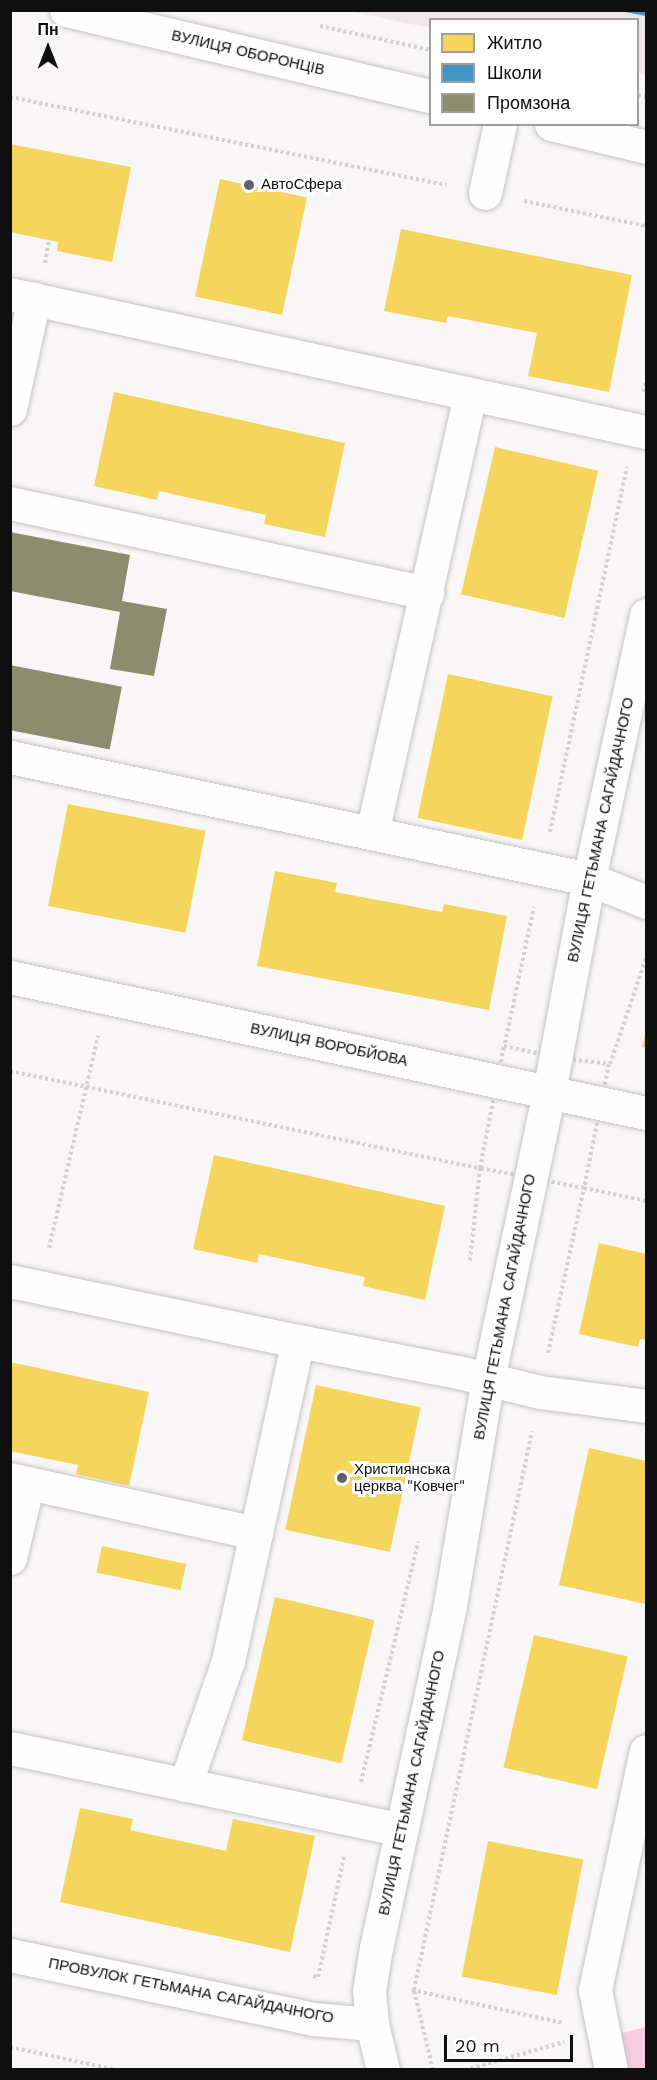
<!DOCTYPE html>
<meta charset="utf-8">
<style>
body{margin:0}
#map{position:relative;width:657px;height:2080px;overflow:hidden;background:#f9f6f7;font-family:"Work Sans",sans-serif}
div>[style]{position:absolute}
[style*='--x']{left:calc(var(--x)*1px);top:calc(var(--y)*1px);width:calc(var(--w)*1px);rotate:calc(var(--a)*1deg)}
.built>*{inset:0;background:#efe7ea}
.forest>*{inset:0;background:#f8cde2}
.homes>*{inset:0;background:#f6d55c;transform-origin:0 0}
.schools>*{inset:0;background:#4393c3}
.industry>*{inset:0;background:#8c8c6e;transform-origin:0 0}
.path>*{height:4px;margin-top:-2px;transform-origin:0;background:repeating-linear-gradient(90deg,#d3d1d2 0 3px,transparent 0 6px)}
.roads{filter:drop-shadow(0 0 2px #c6c4c5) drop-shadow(0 0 2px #c6c4c5)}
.minor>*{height:33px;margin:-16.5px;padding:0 16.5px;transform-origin:16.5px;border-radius:16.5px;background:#fefefe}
.dots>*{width:16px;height:16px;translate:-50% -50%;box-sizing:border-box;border:3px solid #fff;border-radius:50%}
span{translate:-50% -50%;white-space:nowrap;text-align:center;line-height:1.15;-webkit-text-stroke:6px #fff;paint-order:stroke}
.street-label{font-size:15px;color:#100f0f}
.poi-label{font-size:15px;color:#100f0f}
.left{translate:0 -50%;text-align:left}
.frame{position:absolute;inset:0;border:12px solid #100f0f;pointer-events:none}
.legend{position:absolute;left:429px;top:18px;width:210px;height:108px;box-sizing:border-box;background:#fff;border:2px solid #9f9f9f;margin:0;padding:8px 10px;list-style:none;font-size:18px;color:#100f0f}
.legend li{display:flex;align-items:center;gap:12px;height:30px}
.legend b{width:30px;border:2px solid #9f9f9f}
.north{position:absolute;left:18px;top:18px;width:60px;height:60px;-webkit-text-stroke:4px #fff;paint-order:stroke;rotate:0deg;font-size:16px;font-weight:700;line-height:24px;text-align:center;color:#100f0f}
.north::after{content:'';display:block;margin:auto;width:21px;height:27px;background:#100f0f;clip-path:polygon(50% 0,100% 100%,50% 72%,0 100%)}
.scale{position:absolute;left:444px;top:2035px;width:129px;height:27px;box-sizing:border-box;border:3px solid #100f0f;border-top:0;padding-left:8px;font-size:18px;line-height:21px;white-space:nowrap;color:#100f0f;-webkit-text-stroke:4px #fff;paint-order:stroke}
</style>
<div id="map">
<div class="built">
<div style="clip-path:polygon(349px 11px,646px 11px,646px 75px,638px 73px,638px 20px,430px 20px,430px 28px)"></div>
</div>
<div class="forest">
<div style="clip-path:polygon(646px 2027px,646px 2069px,622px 2069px,614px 2035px)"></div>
</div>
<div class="homes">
<div style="clip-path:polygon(10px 144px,131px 167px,112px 262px,57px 251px,58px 242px,10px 232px)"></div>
<div style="left:220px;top:179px;width:89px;height:120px;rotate:12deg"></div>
<div style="clip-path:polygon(401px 229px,632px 275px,609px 392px,528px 376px,537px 333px,448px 316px,446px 323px,384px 311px)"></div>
<div style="clip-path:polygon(114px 392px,345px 443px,325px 537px,264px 524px,266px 515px,159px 491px,157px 500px,94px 486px)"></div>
<div style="left:495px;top:447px;width:106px;height:151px;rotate:13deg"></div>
<div style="left:448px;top:674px;width:107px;height:147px;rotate:12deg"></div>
<div style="left:68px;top:804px;width:140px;height:104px;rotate:11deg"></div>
<div style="clip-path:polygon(275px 871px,337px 883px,335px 892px,442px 912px,444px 904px,507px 916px,489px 1010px,257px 966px)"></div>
<div style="clip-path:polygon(646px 1031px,646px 1048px,642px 1047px)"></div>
<div style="clip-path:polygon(214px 1155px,445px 1206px,425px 1300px,363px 1286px,365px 1277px,259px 1254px,257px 1263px,193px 1249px)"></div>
<div style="clip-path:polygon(599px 1243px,646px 1254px,646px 1340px,640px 1339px,638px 1347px,579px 1334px)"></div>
<div style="clip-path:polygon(10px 1362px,149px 1392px,129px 1486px,76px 1474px,78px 1465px,10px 1451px)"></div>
<div style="left:316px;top:1385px;width:107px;height:148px;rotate:12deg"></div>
<div style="clip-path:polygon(589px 1448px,646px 1461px,646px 1604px,559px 1585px)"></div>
<div style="left:102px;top:1546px;width:86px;height:27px;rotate:12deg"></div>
<div style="left:275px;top:1597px;width:102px;height:147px;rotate:13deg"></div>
<div style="left:534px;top:1635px;width:96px;height:136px;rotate:13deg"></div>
<div style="clip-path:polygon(80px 1808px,133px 1819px,130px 1830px,226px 1851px,233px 1819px,315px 1836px,290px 1952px,60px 1902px)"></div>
<div style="left:488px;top:1841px;width:97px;height:138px;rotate:11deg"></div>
</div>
<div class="schools">
<div style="clip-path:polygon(646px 10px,646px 16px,625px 12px,625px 10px)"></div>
</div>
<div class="industry">
<div style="clip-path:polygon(10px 532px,130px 555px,122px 601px,167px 609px,154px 676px,110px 669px,120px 612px,10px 591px)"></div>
<div style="left:10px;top:665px;width:114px;height:64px;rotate:11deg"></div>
</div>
<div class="path">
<div style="--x:320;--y:26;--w:113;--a:12.3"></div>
<div style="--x:638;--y:95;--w:8;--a:14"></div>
<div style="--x:10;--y:97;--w:445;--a:11.4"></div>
<div style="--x:524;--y:201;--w:125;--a:11.6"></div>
<div style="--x:45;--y:263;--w:23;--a:-80"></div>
<div style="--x:644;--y:392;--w:11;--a:-80"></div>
<div style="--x:550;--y:832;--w:373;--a:-78.1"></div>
<div style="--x:505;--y:1043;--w:139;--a:-78"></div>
<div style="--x:504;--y:1046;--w:52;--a:12.2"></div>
<div style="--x:555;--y:1057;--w:54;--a:7.4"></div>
<div style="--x:609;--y:1064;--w:126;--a:101.4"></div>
<div style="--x:584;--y:1188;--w:106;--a:-169.1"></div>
<div style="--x:480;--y:1168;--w:124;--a:-78.9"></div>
<div style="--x:610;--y:1064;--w:112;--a:-71.2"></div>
<div style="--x:10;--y:1071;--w:480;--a:11.7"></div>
<div style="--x:480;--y:1168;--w:93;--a:96.2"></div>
<div style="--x:49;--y:1248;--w:218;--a:-77"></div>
<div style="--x:548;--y:1353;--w:169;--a:-77.7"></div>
<div style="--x:584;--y:1188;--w:63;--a:11.8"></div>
<div style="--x:361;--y:1782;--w:247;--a:-76.6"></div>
<div style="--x:313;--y:1976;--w:5;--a:11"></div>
<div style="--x:318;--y:1977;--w:123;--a:-77.8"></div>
<div style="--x:412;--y:1990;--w:155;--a:12.3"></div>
<div style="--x:10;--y:2047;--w:109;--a:12.1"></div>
<div style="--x:433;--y:2070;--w:82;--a:-103.4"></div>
<div style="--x:414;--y:1990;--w:571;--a:-78.08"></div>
<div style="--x:465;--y:2070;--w:103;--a:-15.8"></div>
</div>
<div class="roads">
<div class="minor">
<div style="--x:66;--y:10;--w:374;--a:13.3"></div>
<div style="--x:551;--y:124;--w:98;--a:13.6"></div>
<div style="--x:485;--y:193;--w:71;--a:-77.7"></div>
<div style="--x:10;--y:294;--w:651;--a:12.24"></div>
<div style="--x:10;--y:409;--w:113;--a:-77.7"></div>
<div style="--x:10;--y:503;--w:427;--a:12.2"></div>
<div style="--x:10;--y:757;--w:592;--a:11.9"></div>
<div style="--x:589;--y:879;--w:61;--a:22"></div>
<div style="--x:372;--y:833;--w:450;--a:-77.4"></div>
<div style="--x:10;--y:977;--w:650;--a:12.07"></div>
<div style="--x:10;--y:1281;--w:294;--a:11.8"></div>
<div style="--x:10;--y:1479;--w:252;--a:12.4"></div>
<div style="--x:10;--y:1558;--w:77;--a:-76.5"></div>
<div style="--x:10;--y:1748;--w:400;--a:11.8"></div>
<div style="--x:185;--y:1785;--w:131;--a:-70.9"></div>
<div style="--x:228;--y:1661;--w:328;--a:-77.7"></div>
<div style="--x:298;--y:1341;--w:163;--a:11"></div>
<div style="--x:458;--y:1372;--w:84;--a:13.7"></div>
<div style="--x:540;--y:1392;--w:107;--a:7.5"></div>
<div style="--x:10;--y:1955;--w:311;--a:11.9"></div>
<div style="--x:314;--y:2019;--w:58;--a:4.9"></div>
<div style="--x:383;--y:2070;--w:47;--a:-103.4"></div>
<div style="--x:372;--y:2024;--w:33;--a:-95"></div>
<div style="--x:369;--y:1991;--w:44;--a:-80.8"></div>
<div style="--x:376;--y:1948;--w:351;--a:-77.8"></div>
<div style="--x:450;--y:1605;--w:229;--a:-80.5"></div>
<div style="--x:488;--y:1379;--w:293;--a:-78"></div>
<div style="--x:549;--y:1092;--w:217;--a:-79.4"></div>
<div style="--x:589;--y:879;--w:270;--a:-77.8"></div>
<div style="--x:611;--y:2070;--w:82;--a:-101.3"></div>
<div style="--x:595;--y:1990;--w:244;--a:-78"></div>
</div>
</div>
<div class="dots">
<div style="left:249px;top:185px;background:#626060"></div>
<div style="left:342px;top:1478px;background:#626060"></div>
</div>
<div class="street-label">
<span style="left:248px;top:53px;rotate:13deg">ВУЛИЦЯ ОБОРОНЦІВ</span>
<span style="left:601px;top:830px;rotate:-78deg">ВУЛИЦЯ ГЕТЬМАНА САГАЙДАЧНОГО</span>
<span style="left:329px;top:1045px;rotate:12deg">ВУЛИЦЯ ВОРОБЙОВА</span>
<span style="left:505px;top:1307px;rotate:-79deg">ВУЛИЦЯ ГЕТЬМАНА САГАЙДАЧНОГО</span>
<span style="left:412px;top:1783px;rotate:-78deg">ВУЛИЦЯ ГЕТЬМАНА САГАЙДАЧНОГО</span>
<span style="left:191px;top:1991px;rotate:11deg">ПРОВУЛОК ГЕТЬМАНА САГАЙДАЧНОГО</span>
</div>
<div class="poi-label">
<span class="left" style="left:261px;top:185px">АвтоСфера</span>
<span class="left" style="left:354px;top:1478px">Християнська<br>церква "Ковчег"</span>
</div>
<div class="frame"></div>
<ul class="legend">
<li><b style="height:16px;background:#f6d55c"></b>Житло</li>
<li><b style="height:16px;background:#4393c3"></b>Школи</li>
<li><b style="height:16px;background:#8c8c6e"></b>Промзона</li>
</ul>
<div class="north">Пн</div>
<div class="scale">20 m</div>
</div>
